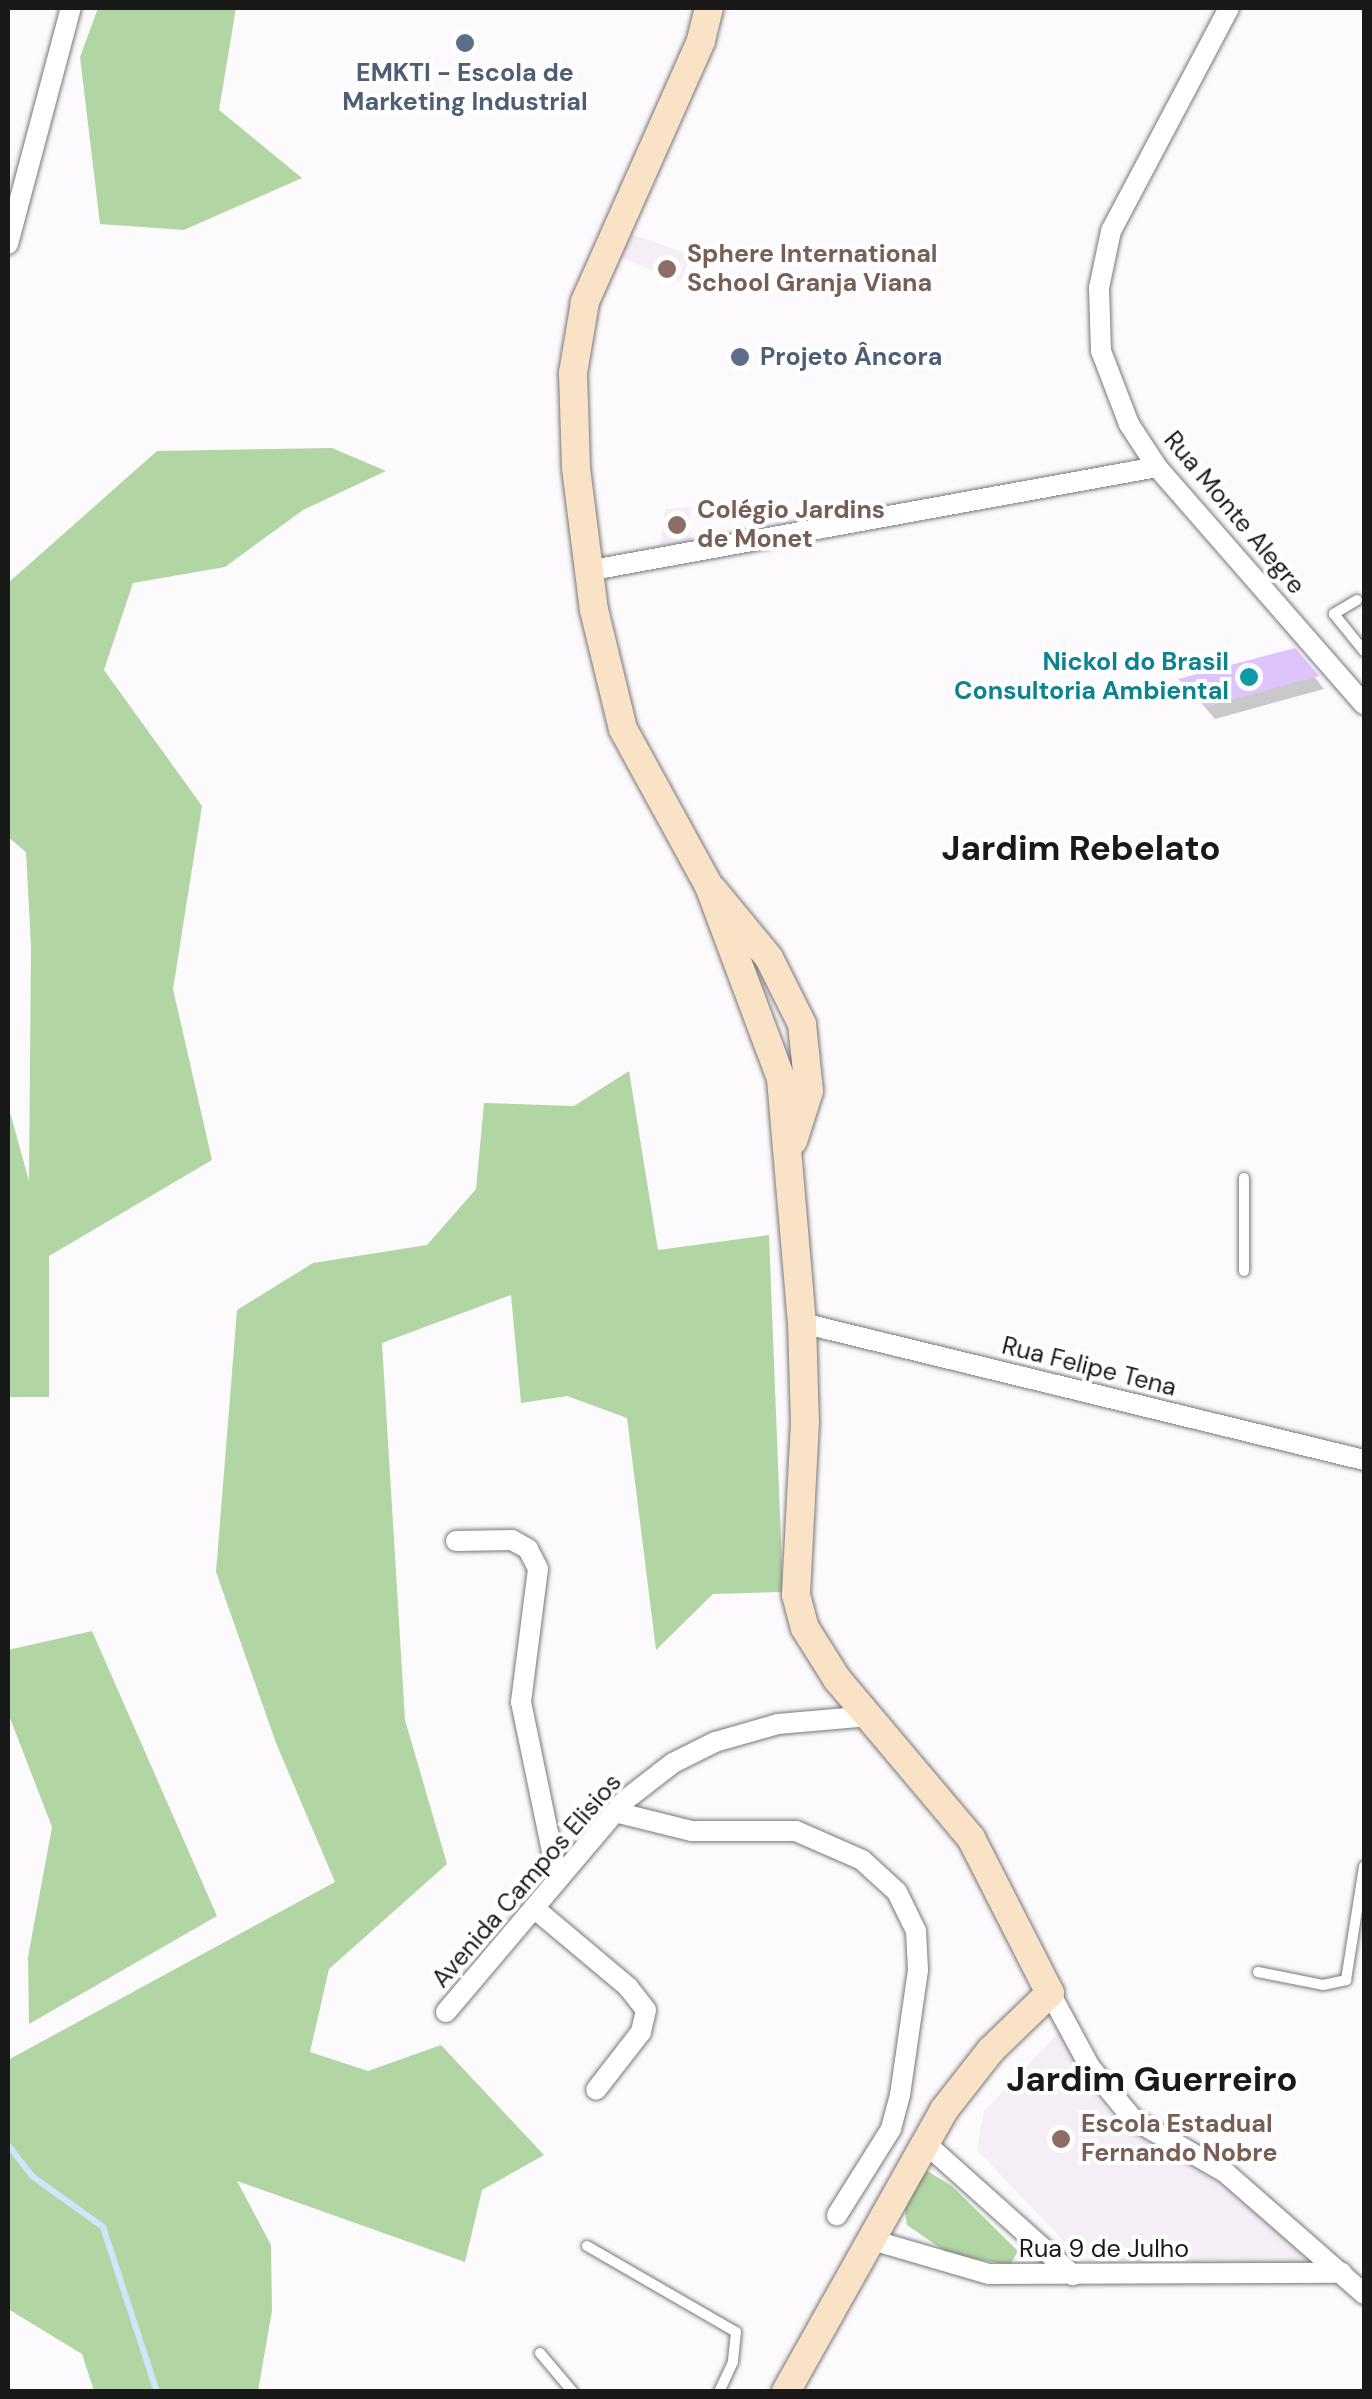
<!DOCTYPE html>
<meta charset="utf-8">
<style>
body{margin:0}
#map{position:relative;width:1372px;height:2399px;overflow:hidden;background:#fcfafd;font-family:"DM Sans",sans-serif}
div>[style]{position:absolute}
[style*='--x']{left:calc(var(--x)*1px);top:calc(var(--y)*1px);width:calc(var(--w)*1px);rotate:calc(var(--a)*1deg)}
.built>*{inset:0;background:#f6eef7}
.green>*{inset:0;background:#b2d6a3}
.shadow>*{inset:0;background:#0003}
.stream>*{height:6px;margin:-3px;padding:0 3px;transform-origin:3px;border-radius:3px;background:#cee6fd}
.building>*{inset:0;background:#ddc4fc}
.roads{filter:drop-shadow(0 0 2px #797779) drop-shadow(0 0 2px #797779)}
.lane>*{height:10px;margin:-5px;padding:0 5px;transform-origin:5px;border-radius:5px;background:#fff}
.street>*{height:20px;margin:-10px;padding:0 10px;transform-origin:10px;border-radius:10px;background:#fff}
.secondary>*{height:28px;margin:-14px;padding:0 14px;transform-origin:14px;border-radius:14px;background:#f9e2c6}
.dots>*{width:28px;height:28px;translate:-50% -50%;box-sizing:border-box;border:5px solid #fff;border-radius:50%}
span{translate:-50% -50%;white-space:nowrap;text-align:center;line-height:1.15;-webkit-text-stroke:8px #fff;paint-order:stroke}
.service-label{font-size:25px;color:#4e5e75;font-weight:700}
.left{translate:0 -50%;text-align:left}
.education-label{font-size:25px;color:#785e54;font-weight:700}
.street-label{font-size:25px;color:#1a191a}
.culture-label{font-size:25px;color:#0d838f;font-weight:700}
.right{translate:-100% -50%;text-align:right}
.district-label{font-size:35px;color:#1a191a;font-weight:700}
.frame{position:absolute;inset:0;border:10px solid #1a191a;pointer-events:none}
</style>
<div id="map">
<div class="built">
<div style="clip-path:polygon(627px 233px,692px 255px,680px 282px,617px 256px)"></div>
<div style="clip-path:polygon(691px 507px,691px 542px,660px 547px,665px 509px)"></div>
<div style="clip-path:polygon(1060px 2031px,1097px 2099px,1124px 2127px,1250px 2202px,1311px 2263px,1141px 2263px,1075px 2253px,977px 2150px,984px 2111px)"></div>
</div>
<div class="green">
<div style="clip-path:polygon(98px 8px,236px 8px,219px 110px,302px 178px,184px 230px,100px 224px,80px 57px)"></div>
<div style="clip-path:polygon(332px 448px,386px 471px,303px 510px,225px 567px,133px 583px,104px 670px,202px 806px,173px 989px,212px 1160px,49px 1256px,49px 1397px,8px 1397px,8px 1105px,29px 1181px,31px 946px,26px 852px,8px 837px,8px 583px,157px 451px)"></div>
<div style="clip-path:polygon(629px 1071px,658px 1250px,769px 1235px,783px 1592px,713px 1594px,656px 1650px,627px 1418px,567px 1396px,521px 1403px,511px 1295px,382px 1343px,405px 1720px,447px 1864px,329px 1969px,310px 2052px,368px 2071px,441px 2045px,544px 2155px,482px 2190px,465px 2262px,237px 2181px,271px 2245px,272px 2311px,258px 2391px,94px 2391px,82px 2354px,8px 2309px,8px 2060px,335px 1882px,276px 1743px,216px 1572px,237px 1310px,313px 1263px,427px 1245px,476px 1189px,484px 1103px,574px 1106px)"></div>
<div style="clip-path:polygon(92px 1631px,217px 1916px,29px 2024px,28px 1957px,52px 1827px,8px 1713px,8px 1650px)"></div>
<div style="clip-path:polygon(927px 2171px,952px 2186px,1018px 2251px,1010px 2265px,949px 2254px,907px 2225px,903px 2200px)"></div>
</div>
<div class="shadow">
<div style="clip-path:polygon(1294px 650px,1324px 689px,1215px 719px,1182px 680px)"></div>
</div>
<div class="stream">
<div style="--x:8;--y:2145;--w:39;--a:52"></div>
<div style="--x:32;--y:2176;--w:87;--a:35.7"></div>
<div style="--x:103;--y:2227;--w:174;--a:71.9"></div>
</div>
<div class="building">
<div style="clip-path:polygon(1295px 648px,1319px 676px,1205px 707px,1178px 679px)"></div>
</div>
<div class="roads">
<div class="lane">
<div style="--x:1357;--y:600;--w:27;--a:149"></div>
<div style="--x:1334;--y:614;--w:48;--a:51"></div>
<div style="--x:1244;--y:1271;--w:93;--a:-90"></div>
<div style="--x:1258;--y:1972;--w:66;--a:11.3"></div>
<div style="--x:1323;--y:1985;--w:24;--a:-12"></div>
<div style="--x:1346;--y:1980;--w:115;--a:-81"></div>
<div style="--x:587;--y:2246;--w:172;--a:30"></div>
<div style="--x:736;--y:2332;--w:30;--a:96"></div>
<div style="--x:733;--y:2362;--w:33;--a:115"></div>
<div style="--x:540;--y:2353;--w:51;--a:49.8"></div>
</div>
<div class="street">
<div style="--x:1229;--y:8;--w:252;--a:117.9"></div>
<div style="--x:1111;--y:231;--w:58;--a:101.9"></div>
<div style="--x:1099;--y:288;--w:63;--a:88.2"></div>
<div style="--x:1101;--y:351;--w:78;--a:69"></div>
<div style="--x:1129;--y:424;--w:51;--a:56.9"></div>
<div style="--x:1157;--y:467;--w:315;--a:48.9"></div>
<div style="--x:8;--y:244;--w:244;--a:-75.1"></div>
<div style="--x:587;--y:571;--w:579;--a:-10.34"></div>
<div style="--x:802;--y:1323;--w:578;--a:13.7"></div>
<div style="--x:456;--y:1541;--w:56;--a:-1"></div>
<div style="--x:512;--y:1540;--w:18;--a:29"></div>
<div style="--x:528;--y:1549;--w:22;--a:63"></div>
<div style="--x:538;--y:1569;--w:134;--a:97.3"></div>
<div style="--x:521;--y:1702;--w:178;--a:78.3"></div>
<div style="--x:615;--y:1812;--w:79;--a:13.9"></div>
<div style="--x:692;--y:1831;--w:104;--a:0"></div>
<div style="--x:796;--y:1831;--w:72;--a:23.7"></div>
<div style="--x:862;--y:1860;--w:47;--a:42.4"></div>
<div style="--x:897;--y:1892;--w:43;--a:64"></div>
<div style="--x:916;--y:1931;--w:39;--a:87"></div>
<div style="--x:918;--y:1970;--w:126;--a:98.2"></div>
<div style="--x:900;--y:2095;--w:35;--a:105"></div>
<div style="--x:891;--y:2129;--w:102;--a:122.1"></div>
<div style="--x:534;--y:1908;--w:123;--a:40"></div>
<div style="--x:628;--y:1987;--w:29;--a:52"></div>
<div style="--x:646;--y:2010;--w:23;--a:103"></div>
<div style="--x:641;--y:2032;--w:73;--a:127.8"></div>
<div style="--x:1050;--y:1993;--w:84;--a:61.6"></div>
<div style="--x:1090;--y:2067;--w:67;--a:50.4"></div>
<div style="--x:1133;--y:2119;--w:108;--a:30.1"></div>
<div style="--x:1226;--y:2173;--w:184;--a:41.2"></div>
<div style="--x:446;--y:2012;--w:276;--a:-49.8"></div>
<div style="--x:624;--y:1801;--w:62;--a:-37.8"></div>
<div style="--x:673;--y:1763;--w:47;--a:-26.6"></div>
<div style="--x:715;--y:1742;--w:66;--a:-15.9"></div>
<div style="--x:778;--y:1724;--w:92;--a:-5"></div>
<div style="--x:924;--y:2142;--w:200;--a:41.8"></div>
<div style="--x:872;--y:2240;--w:122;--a:16.2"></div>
<div style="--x:989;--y:2274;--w:353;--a:-0.2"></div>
</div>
<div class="secondary">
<div style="--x:709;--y:8;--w:34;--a:104"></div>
<div style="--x:701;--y:41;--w:286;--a:114"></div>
<div style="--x:585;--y:302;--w:72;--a:99.6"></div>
<div style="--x:573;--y:373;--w:95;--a:88.2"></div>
<div style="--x:576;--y:468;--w:143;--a:82.8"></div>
<div style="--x:594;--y:610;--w:122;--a:76.3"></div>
<div style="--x:623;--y:729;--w:179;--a:61.3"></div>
<div style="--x:709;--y:886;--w:206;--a:69.5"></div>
<div style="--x:781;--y:1079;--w:245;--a:85.1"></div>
<div style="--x:802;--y:1323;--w:99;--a:88.3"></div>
<div style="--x:805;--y:1422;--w:173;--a:93"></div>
<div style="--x:796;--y:1595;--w:34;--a:75"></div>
<div style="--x:805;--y:1628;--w:60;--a:57.9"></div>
<div style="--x:837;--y:1679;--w:208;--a:49.9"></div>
<div style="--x:971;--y:1838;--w:174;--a:63"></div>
<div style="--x:1050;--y:1993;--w:82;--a:136"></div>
<div style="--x:991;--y:2050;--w:76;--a:128.1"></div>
<div style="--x:944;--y:2110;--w:323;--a:119.3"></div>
<div style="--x:713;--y:890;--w:88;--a:50.5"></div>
<div style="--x:769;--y:958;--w:74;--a:63.4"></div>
<div style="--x:802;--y:1024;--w:67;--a:84"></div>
<div style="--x:809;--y:1091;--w:52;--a:107.7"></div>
</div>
</div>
<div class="dots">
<div style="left:465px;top:43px;background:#5c6f8a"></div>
<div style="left:667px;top:269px;background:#8d6e63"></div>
<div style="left:740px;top:357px;background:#5c6f8a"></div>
<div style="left:677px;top:525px;background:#8d6e63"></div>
<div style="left:1249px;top:677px;background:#0f9aa8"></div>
<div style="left:1061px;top:2139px;background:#8d6e63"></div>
</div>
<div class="service-label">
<span style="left:465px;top:88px">EMKTI - Escola de<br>Marketing Industrial</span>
<span class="left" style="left:760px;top:357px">Projeto Âncora</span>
</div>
<div class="education-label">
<span class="left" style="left:687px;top:269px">Sphere International<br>School Granja Viana</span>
<span class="left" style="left:697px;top:525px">Colégio Jardins<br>de Monet</span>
<span class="left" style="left:1081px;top:2139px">Escola Estadual<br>Fernando Nobre</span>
</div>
<div class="street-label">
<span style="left:1234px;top:513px;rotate:50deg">Rua Monte Alegre</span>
<span style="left:1089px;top:1367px;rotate:14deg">Rua Felipe Tena</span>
<span style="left:527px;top:1881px;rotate:-49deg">Avenida Campos Elisios</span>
<span style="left:1104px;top:2249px">Rua 9 de Julho</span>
</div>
<div class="culture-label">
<span class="right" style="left:1229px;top:677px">Nickol do Brasil<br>Consultoria Ambiental</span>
</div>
<div class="district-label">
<span style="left:1081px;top:848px">Jardim Rebelato</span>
<span style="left:1152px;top:2079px">Jardim Guerreiro</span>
</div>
<div class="frame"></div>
</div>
